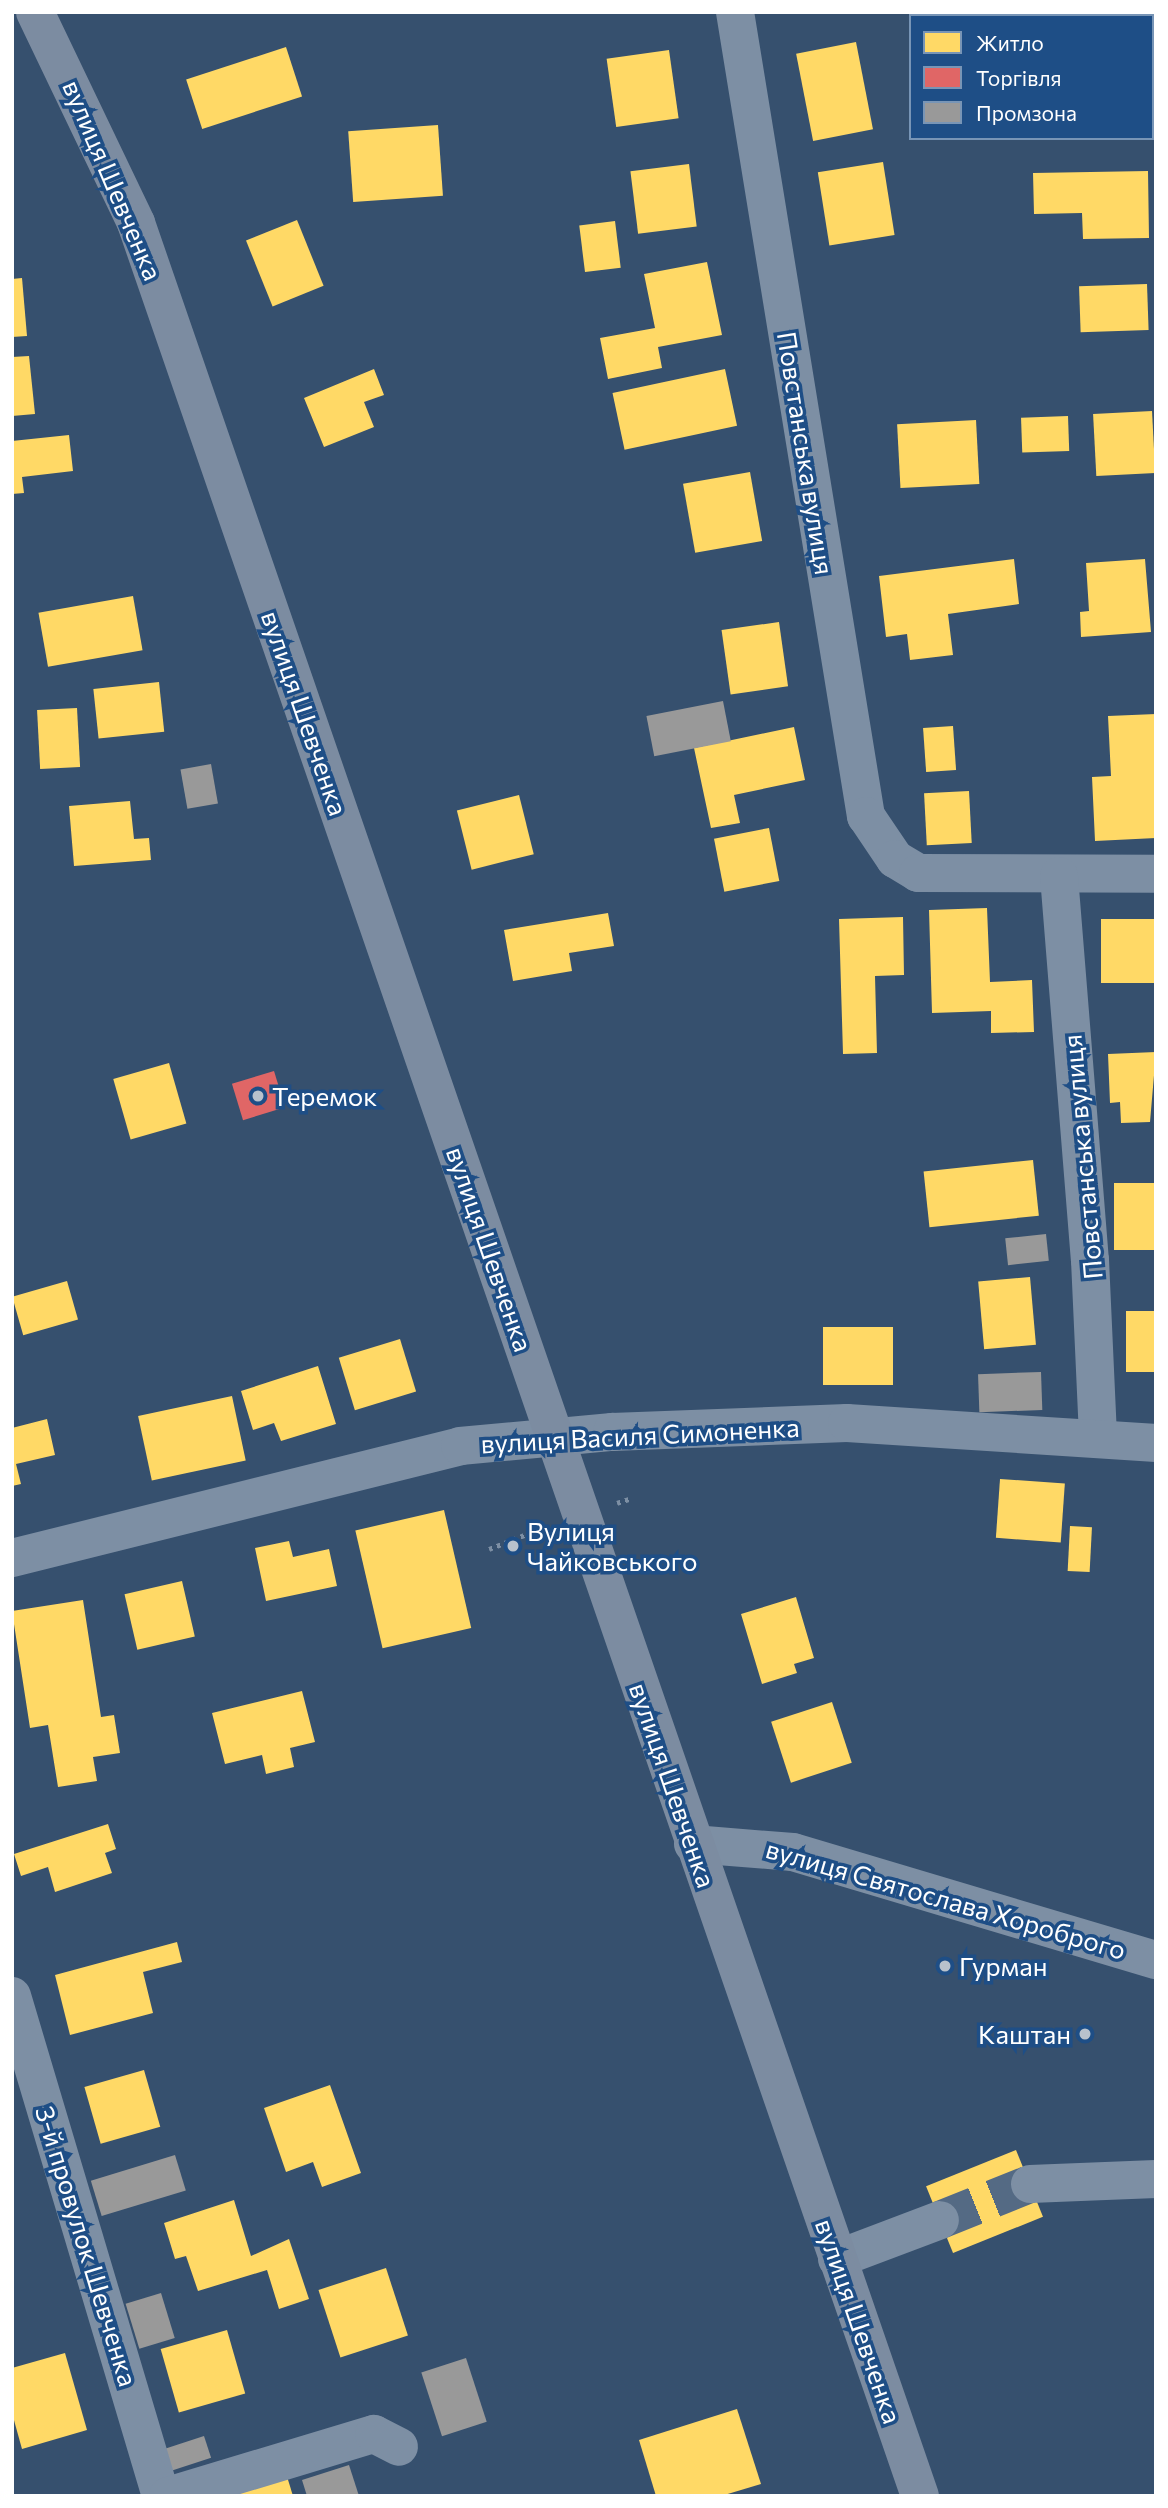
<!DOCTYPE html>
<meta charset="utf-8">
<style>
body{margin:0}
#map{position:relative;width:1168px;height:2508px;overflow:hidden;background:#36506e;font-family:Commissioner,sans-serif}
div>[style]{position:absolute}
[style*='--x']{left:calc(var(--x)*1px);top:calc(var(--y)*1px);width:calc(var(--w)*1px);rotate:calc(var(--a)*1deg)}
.homes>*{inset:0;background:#ffd966;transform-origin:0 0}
.shops>*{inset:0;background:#e06666;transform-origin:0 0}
.industry>*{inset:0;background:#999;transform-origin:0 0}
.minor-tunnel>*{height:38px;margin-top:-19px;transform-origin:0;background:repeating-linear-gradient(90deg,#546a84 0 38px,transparent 0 57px)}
.path>*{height:4.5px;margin-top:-2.25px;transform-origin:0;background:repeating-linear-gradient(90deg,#7d8fa4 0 3.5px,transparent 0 8.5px)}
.minor>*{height:38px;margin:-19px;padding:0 19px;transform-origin:19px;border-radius:19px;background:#7d8fa4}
.major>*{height:38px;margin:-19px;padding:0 19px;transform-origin:19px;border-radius:19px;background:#7c8ca1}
.dots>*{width:19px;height:19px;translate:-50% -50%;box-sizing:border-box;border:4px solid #1e4e86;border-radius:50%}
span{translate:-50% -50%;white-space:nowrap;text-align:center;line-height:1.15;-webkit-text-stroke:7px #1e4e86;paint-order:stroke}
.street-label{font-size:26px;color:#fff}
.poi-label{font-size:26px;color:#fff}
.left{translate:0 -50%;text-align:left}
.right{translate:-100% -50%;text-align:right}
.frame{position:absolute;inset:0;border:14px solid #fff;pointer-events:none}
.legend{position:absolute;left:909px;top:14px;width:245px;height:126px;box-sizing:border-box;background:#1e4e86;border:2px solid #7895b6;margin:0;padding:9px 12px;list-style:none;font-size:21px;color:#fff}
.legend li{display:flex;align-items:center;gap:14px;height:35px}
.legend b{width:35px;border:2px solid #7895b6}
</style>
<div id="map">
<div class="homes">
<div style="left:856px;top:42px;width:89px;height:61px;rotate:79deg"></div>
<div style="left:286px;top:47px;width:52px;height:105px;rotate:72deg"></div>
<div style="left:669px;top:50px;width:69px;height:63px;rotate:82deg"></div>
<div style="left:438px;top:125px;width:71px;height:90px;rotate:86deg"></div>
<div style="left:883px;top:162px;width:74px;height:66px;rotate:81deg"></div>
<div style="left:689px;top:164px;width:63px;height:59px;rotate:83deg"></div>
<div style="clip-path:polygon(1148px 171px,1149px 238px,1083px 239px,1082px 213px,1034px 214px,1033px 173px)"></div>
<div style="left:297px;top:220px;width:71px;height:55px;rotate:68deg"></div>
<div style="left:615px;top:221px;width:47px;height:36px;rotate:83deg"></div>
<div style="clip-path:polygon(707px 262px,722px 335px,658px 347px,662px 368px,608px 379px,600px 338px,655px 328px,644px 274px)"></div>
<div style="clip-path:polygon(22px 278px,27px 336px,12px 337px,12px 279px)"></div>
<div style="left:1147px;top:284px;width:46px;height:68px;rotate:88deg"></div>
<div style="clip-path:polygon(29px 356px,35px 414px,12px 416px,12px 357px)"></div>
<div style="clip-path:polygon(374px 369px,384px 395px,364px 402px,374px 427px,324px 447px,304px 398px)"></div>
<div style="left:725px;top:369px;width:58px;height:115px;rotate:78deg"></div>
<div style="left:1152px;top:411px;width:62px;height:59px;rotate:87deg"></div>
<div style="left:1068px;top:416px;width:35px;height:47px;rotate:88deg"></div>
<div style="left:976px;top:420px;width:64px;height:79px;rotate:87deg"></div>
<div style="clip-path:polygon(69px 435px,73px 471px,22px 477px,24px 493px,12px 494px,12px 441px)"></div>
<div style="left:750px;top:472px;width:70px;height:68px;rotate:80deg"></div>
<div style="clip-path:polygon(1014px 559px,1019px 604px,948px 614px,953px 655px,910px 660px,907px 634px,886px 637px,879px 576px)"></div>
<div style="clip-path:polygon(1145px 559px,1151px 632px,1081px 637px,1080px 612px,1089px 611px,1086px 563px)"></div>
<div style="left:133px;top:596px;width:55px;height:96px;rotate:80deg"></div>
<div style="left:779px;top:622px;width:65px;height:58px;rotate:82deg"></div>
<div style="left:159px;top:682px;width:50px;height:66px;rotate:84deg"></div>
<div style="left:77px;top:708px;width:59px;height:40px;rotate:87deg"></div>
<div style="clip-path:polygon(1156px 714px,1156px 838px,1095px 841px,1092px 777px,1111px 776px,1108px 716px)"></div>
<div style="left:953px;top:726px;width:44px;height:30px;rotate:86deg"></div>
<div style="clip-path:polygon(794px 727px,805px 780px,734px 795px,740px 823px,711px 828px,694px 748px)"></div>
<div style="left:969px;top:791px;width:52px;height:45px;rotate:87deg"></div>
<div style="left:519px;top:795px;width:61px;height:64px;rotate:76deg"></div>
<div style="clip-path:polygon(130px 801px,134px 839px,149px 838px,151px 860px,74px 866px,69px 806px)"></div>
<div style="left:769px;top:828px;width:54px;height:56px;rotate:79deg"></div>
<div style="clip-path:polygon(987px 908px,990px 982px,1032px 980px,1034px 1032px,991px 1033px,991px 1011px,932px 1013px,929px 910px)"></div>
<div style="clip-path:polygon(608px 913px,614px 946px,569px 953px,572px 971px,513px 981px,504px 930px)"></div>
<div style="clip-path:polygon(903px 917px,904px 975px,875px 976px,877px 1053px,843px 1054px,839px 919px)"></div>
<div style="left:1156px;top:919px;width:64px;height:55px;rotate:90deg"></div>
<div style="clip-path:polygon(1156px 1052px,1150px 1122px,1121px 1123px,1120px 1102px,1110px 1103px,1108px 1054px)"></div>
<div style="left:169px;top:1063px;width:63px;height:58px;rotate:74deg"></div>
<div style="left:1033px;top:1160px;width:56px;height:110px;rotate:84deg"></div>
<div style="left:1156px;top:1183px;width:67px;height:42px;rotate:90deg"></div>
<div style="left:1030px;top:1277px;width:68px;height:52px;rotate:85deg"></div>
<div style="left:67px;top:1281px;width:40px;height:57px;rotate:74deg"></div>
<div style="left:1156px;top:1311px;width:61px;height:30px;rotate:90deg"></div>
<div style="left:823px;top:1327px;width:70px;height:58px"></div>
<div style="left:400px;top:1339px;width:55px;height:64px;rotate:73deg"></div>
<div style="clip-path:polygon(318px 1366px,336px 1424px,281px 1441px,274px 1423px,253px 1430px,241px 1391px)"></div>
<div style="left:232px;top:1396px;width:66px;height:96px;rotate:78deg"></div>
<div style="clip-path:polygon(47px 1419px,55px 1455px,16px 1464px,21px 1484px,12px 1486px,12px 1428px)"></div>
<div style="left:1000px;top:1479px;width:65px;height:59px;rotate:4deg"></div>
<div style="left:444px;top:1510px;width:121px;height:91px;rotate:77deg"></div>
<div style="left:1070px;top:1526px;width:22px;height:45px;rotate:3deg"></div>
<div style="clip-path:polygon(289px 1541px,293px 1557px,329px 1549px,337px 1586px,266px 1601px,255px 1548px)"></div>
<div style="left:182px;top:1581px;width:57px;height:59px;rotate:77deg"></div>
<div style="clip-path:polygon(796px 1597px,814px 1658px,794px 1664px,797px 1673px,762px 1684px,741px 1614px)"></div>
<div style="clip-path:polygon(83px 1600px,101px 1717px,114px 1715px,120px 1753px,93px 1757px,97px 1781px,58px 1787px,48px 1725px,30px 1728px,12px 1611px)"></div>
<div style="clip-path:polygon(302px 1691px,315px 1742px,290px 1748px,294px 1767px,266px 1774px,262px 1755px,225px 1764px,212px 1713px)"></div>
<div style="left:832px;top:1702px;width:64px;height:64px;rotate:72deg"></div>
<div style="clip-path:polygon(108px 1824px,116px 1849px,105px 1853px,112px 1873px,55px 1892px,48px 1867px,21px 1876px,14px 1854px)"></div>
<div style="clip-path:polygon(177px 1942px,182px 1962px,143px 1972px,153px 2013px,70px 2035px,55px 1975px)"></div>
<div style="left:144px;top:2070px;width:59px;height:62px;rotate:74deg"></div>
<div style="clip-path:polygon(330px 2085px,361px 2173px,322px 2187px,313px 2162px,286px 2172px,264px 2108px)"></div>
<div style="left:1016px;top:2150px;width:72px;height:97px;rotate:68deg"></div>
<div style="clip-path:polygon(234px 2200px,251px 2256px,289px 2239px,309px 2299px,279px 2309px,267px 2270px,198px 2291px,186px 2256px,175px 2259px,164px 2223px)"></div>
<div style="left:386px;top:2268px;width:71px;height:71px;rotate:72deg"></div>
<div style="left:227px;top:2330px;width:66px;height:69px;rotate:74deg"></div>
<div style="clip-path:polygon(65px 2353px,87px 2430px,22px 2449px,12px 2413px,12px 2368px)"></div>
<div style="clip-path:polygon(737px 2409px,761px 2484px,721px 2496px,656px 2496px,639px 2440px)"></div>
<div style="clip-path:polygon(285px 2470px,293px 2496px,204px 2496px)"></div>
</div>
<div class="shops">
<div style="left:274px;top:1071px;width:38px;height:44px;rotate:73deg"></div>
</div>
<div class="industry">
<div style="left:723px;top:701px;width:41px;height:78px;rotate:79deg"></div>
<div style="left:211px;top:764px;width:40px;height:31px;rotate:80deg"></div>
<div style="left:1046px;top:1234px;width:27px;height:41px;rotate:84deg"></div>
<div style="left:1041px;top:1372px;width:38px;height:63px;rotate:88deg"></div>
<div style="left:175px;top:2155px;width:37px;height:88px;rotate:73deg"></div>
<div style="left:161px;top:2293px;width:47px;height:37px;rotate:73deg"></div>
<div style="left:466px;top:2358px;width:67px;height:47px;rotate:72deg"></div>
<div style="left:204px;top:2436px;width:23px;height:41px;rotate:72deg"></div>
<div style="clip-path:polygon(349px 2465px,359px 2496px,307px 2496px,302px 2480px)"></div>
</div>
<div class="minor-tunnel">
<div style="--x:940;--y:2220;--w:97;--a:-21.8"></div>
</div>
<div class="path">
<div style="--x:617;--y:1503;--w:13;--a:-18"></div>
<div style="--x:489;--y:1549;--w:57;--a:-21.6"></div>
</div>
<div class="minor">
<div style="--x:735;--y:12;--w:815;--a:80.75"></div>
<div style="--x:866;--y:816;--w:52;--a:56"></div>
<div style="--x:895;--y:859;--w:27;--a:31"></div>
<div style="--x:918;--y:873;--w:238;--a:0.2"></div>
<div style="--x:1059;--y:876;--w:385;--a:85.4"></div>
<div style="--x:1090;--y:1260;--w:179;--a:87.4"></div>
<div style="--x:12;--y:1558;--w:462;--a:-14"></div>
<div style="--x:460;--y:1446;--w:153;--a:-5.3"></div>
<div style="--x:612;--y:1432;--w:235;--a:-2.2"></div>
<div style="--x:847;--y:1423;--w:310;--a:3.7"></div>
<div style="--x:693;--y:1844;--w:100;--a:4.6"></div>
<div style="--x:793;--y:1852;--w:379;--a:16.6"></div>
<div style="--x:12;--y:1996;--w:522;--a:73.41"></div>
<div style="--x:1030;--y:2184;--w:126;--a:-2.3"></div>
<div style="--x:837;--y:2259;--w:110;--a:-20.7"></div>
<div style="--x:168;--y:2496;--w:215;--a:-16.8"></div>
<div style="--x:374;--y:2434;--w:28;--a:27"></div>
</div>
<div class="major">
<div style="--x:35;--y:12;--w:234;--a:64.4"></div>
<div style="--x:136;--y:223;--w:2404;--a:70.97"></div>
</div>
<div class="dots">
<div style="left:258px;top:1096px;background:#b9c2cc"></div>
<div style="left:513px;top:1546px;background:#b9c2cc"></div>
<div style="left:945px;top:1966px;background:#b9c2cc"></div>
<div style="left:1085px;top:2034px;background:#b9c2cc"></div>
</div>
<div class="street-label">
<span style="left:113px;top:180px;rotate:67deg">вулиця Шевченка</span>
<span style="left:806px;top:453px;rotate:81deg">Повстанська вулиця</span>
<span style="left:305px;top:713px;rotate:71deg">вулиця Шевченка</span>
<span style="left:1082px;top:1157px;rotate:-95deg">Повстанська вулиця</span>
<span style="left:490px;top:1249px;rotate:71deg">вулиця Шевченка</span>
<span style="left:640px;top:1435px;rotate:-3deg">вулиця Василя Симоненка</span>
<span style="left:673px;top:1785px;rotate:71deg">вулиця Шевченка</span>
<span style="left:946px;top:1899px;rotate:16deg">вулиця Святослава Хороброго</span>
<span style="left:87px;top:2246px;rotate:73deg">3-й провулок Шевченка</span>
<span style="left:859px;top:2321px;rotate:71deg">вулиця Шевченка</span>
</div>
<div class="poi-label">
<span class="left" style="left:272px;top:1096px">Теремок</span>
<span class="left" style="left:527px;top:1546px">Вулиця<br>Чайковського</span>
<span class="left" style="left:959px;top:1966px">Гурман</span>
<span class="right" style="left:1071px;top:2034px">Каштан</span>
</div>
<div class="frame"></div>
<ul class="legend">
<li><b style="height:19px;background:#ffd966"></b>Житло</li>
<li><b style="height:19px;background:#e06666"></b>Торгівля</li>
<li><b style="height:19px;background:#999"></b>Промзона</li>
</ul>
</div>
